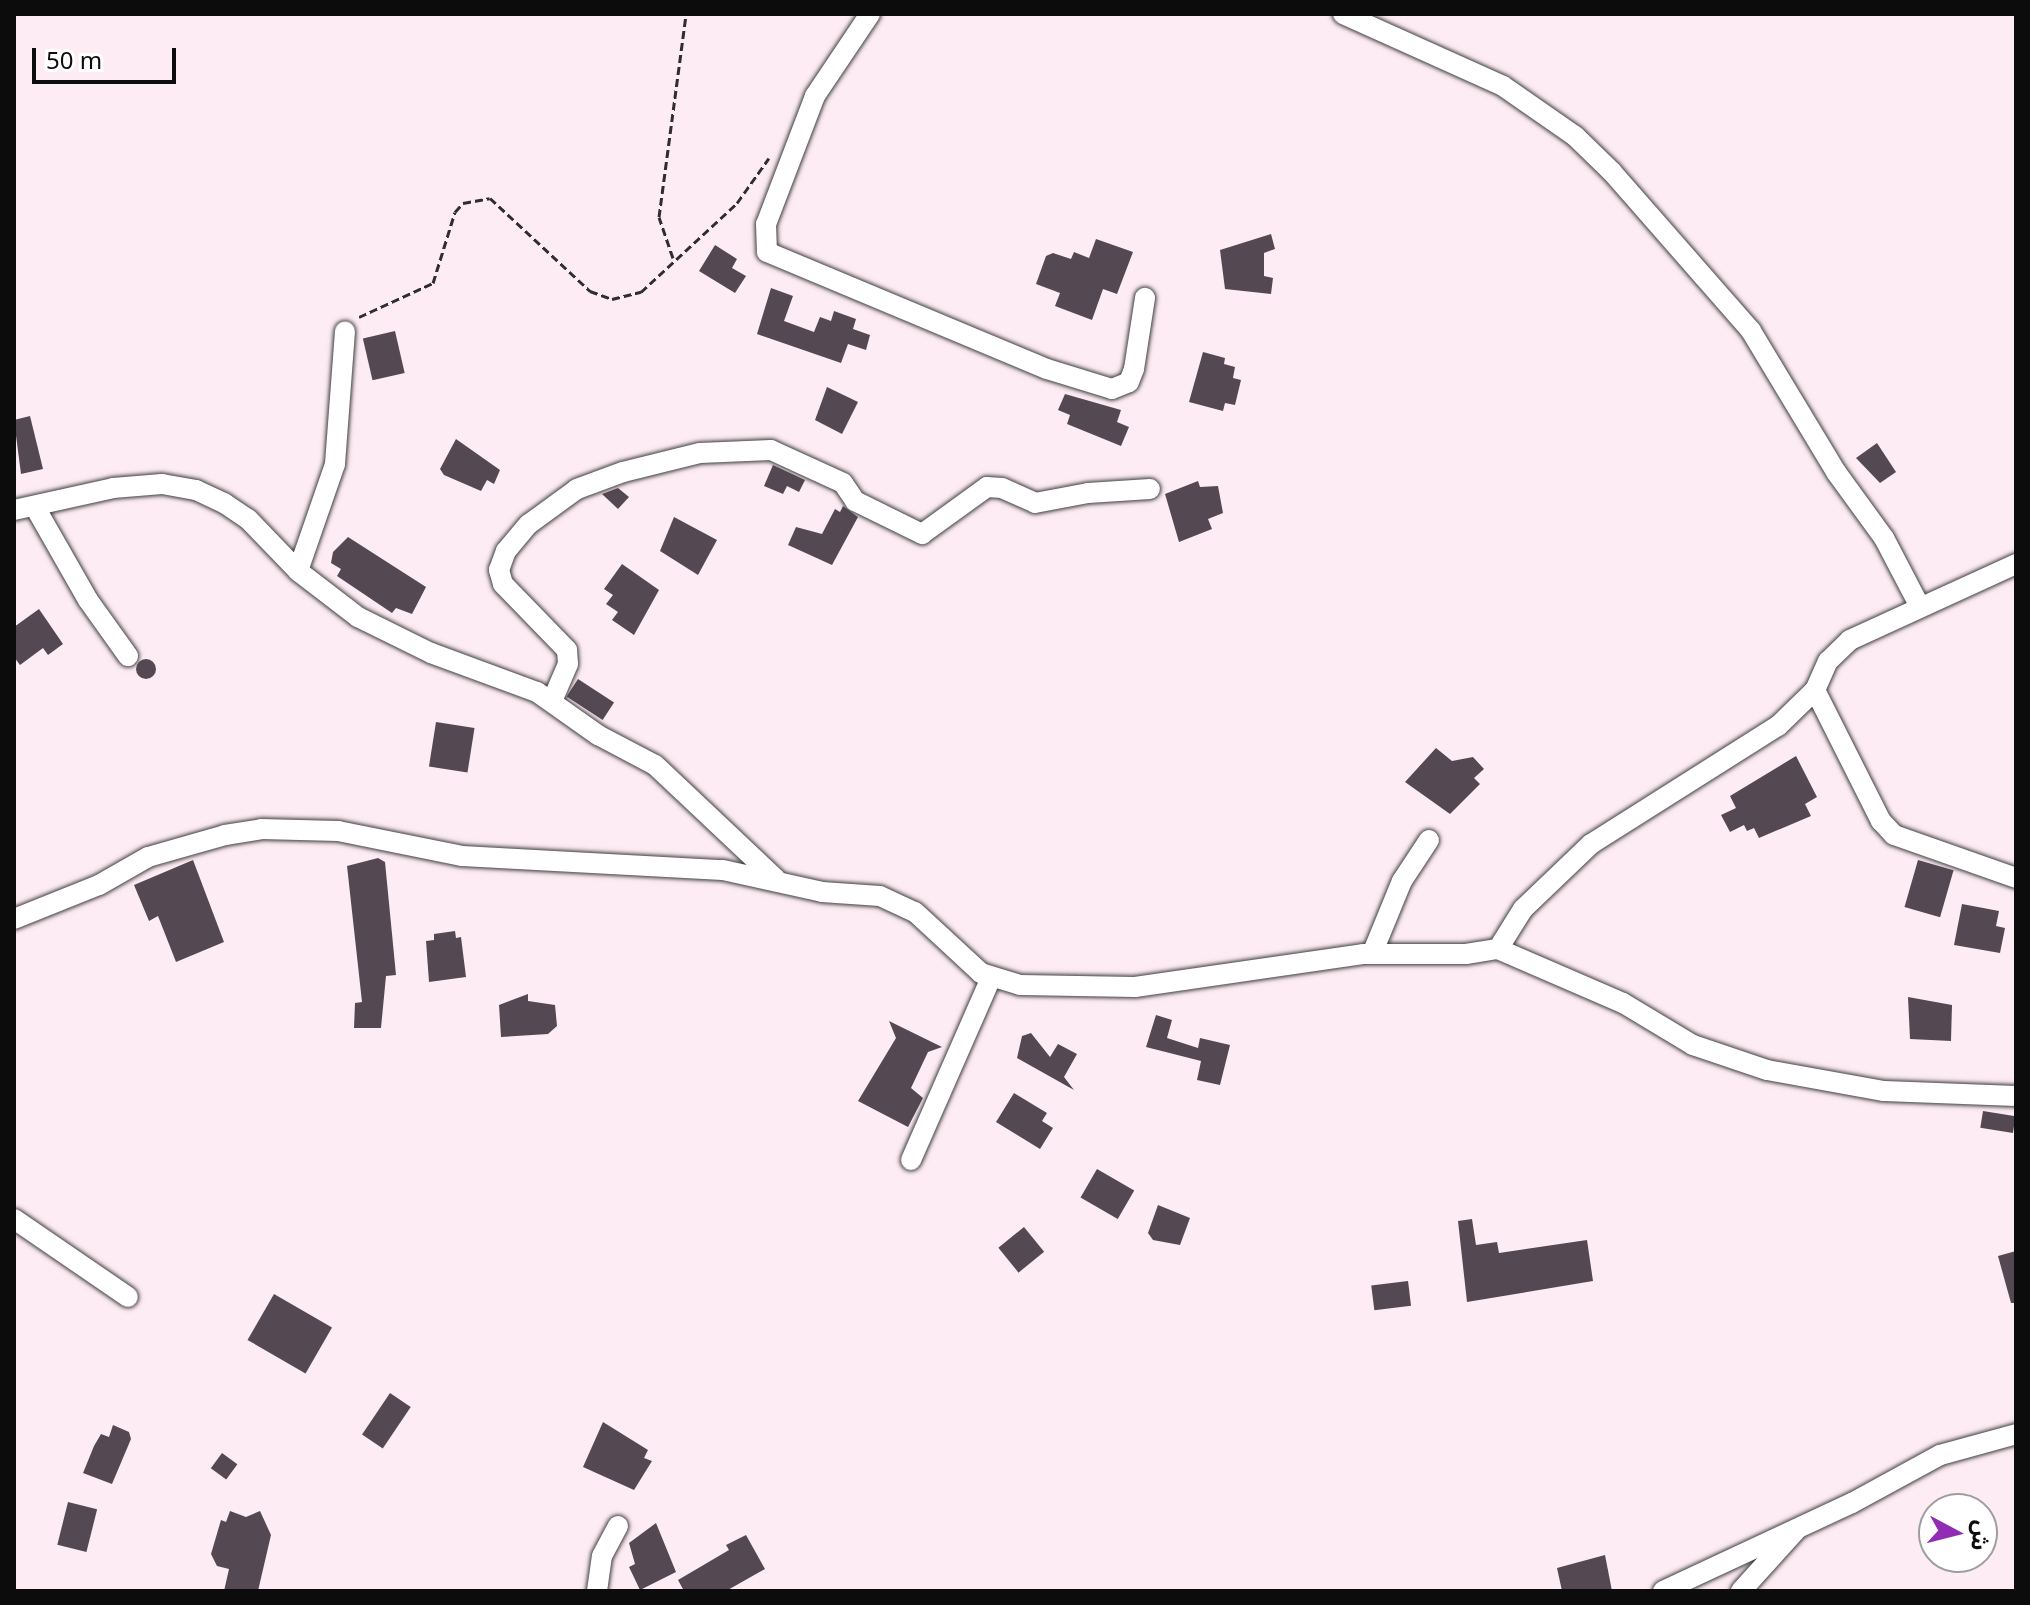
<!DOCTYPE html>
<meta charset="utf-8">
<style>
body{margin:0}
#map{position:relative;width:2030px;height:1605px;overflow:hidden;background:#feecf4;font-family:Georgia,"Noto Sans Arabic",serif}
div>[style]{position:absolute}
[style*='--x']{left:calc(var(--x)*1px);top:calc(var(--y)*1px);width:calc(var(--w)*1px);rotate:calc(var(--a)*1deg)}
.building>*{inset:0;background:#544952;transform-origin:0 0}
.round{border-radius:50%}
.path>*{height:3px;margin-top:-1.5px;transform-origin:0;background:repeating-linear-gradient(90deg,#2e2e2e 0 8px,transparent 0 12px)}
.roads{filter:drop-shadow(0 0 2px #3f3f3f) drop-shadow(0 0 2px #3f3f3f)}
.minor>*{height:20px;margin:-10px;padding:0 10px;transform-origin:10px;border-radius:10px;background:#fff}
span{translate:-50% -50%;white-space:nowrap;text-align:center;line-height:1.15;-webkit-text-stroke:8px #fff;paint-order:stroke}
.frame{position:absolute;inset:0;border:16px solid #0c0c0c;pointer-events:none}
.north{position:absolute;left:1918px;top:1493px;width:80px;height:80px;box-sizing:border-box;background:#fff;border:2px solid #9e9e9e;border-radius:50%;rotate:97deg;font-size:22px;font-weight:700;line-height:32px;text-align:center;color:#0c0c0c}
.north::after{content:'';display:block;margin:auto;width:28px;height:36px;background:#912cb4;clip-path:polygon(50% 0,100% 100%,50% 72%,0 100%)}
.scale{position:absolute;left:32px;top:48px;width:144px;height:36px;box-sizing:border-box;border:4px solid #0c0c0c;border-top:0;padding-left:10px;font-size:24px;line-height:28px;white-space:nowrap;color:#0c0c0c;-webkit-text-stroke:6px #fff;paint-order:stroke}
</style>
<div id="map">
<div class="building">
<div style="clip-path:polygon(1271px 234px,1275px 249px,1264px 253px,1264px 276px,1273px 278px,1271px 294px,1225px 289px,1220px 250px)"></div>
<div style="clip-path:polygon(1096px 239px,1133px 252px,1117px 294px,1103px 289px,1092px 320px,1055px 306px,1060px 293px,1036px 284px,1046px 256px,1053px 253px,1071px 259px,1074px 252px,1089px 258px)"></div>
<div style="clip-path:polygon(715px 245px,737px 259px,732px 268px,746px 276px,735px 293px,699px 271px)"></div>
<div style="clip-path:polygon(771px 288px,793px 296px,784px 321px,814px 332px,820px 317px,831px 321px,834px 311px,856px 319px,853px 329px,870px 335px,866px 350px,848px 344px,841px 363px,757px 334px)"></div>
<div style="left:395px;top:331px;width:43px;height:33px;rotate:77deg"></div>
<div style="clip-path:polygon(1203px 352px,1225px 358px,1224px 364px,1235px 367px,1233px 378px,1241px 380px,1235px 405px,1225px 403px,1223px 411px,1189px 402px)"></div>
<div style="clip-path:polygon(827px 387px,858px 402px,842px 434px,815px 420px)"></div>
<div style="clip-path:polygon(1065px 394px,1121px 410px,1117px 422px,1129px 427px,1121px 446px,1067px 424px,1070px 415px,1058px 410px)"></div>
<div style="clip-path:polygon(30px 416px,43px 469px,21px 474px,14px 420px)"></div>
<div style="clip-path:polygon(456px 439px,500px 470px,494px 484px,487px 480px,481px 491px,444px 475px,440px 469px)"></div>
<div style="clip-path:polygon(1877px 443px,1896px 472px,1880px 483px,1856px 458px)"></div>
<div style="clip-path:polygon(773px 465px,805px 480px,799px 492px,787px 486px,783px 494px,764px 486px)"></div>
<div style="clip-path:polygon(1198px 481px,1200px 487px,1218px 486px,1223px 513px,1208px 519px,1212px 529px,1179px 542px,1165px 494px)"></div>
<div style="clip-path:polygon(618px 488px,629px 497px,618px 509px,602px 494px)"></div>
<div style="clip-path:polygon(843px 506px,858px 517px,832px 565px,788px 545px,796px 527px,822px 534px,835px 509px,840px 512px)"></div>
<div style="clip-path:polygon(674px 517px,717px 540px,698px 575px,660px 551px)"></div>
<div style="clip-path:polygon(348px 537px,426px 587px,412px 614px,396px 608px,392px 613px,337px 576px,341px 569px,331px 563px,333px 552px)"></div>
<div style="clip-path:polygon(622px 564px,659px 590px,634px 635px,612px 620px,618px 612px,606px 604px,613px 595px,604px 589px)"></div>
<div style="clip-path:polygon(39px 609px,63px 644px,48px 655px,43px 648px,20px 665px,14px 657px,14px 627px)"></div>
<div class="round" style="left:136px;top:659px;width:20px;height:20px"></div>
<div style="left:578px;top:679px;width:43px;height:21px;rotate:33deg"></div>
<div style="left:436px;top:722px;width:39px;height:45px;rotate:9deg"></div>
<div style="clip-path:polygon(1436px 748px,1452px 761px,1473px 757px,1484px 769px,1474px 778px,1480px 784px,1450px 814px,1405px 782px)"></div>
<div style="clip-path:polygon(1796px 756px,1817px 797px,1805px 804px,1811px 816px,1759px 838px,1754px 828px,1747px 831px,1744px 825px,1730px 832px,1721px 815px,1736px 808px,1730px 796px)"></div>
<div style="clip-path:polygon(378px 858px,385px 862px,396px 975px,386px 976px,381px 1028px,354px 1028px,355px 1003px,362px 1002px,347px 866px)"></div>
<div style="clip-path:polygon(193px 860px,224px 942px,176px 962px,158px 916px,149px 921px,134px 885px)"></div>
<div style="left:1918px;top:860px;width:37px;height:49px;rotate:16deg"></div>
<div style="clip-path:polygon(1962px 904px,1999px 911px,1996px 926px,2005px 928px,2000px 953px,1954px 945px)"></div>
<div style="clip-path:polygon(455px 931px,456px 938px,461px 937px,466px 977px,429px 982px,426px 941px,434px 940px,434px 934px)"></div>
<div style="clip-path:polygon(528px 994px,528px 1001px,555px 1005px,557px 1026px,548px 1034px,501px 1037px,499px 1005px)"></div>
<div style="clip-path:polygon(1908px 997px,1952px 1005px,1951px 1041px,1910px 1039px)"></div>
<div style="clip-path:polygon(1156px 1015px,1172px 1020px,1167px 1038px,1198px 1048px,1200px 1038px,1230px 1045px,1220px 1085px,1197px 1080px,1201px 1061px,1146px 1047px)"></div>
<div style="clip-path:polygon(889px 1021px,942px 1047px,928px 1052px,911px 1088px,923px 1098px,908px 1127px,858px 1101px,896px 1038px)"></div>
<div style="clip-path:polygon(1031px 1033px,1050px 1057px,1058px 1044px,1077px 1054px,1064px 1077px,1074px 1090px,1017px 1058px,1022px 1036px)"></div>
<div style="clip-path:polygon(1014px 1093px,1047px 1113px,1042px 1121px,1053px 1128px,1040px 1149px,996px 1122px)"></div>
<div style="left:1983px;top:1111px;width:33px;height:17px;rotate:9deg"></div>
<div style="left:1097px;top:1169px;width:43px;height:33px;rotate:30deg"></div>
<div style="clip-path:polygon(1158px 1205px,1190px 1218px,1180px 1245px,1153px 1240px,1148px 1233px)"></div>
<div style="clip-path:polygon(1472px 1219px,1476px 1245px,1497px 1242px,1499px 1253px,1587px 1240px,1593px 1281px,1467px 1302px,1458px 1221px)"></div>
<div style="left:1024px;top:1227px;width:32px;height:33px;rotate:51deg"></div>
<div style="clip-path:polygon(2016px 1251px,2016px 1303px,2011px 1303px,1998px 1256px)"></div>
<div style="left:1408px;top:1281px;width:25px;height:37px;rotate:83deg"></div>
<div style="left:274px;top:1294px;width:67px;height:53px;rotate:30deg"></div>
<div style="left:390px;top:1393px;width:25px;height:50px;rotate:34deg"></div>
<div style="clip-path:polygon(603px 1422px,648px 1450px,644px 1458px,652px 1461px,634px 1490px,583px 1467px)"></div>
<div style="clip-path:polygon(113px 1425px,129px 1432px,131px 1439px,112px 1484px,83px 1473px,94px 1446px,101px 1434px,109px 1437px)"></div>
<div style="left:222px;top:1453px;width:19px;height:19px;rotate:36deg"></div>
<div style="left:68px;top:1502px;width:30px;height:44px;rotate:14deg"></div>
<div style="clip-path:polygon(230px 1511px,246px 1517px,260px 1511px,271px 1535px,258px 1591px,224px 1591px,229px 1569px,217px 1566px,211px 1554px,221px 1520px,226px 1522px)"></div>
<div style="clip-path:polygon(656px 1523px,676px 1572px,640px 1590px,629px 1567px,635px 1564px,629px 1543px)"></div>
<div style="clip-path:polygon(746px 1535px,765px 1569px,726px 1591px,684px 1591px,678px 1580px,729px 1550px,726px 1545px)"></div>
<div style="clip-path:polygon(1605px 1555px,1612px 1591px,1562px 1591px,1557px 1568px)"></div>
</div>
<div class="path">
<div style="--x:673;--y:258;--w:43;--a:-108.9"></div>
<div style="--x:659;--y:217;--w:205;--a:-82.4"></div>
<div style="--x:359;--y:317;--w:81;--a:-24.7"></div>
<div style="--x:433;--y:283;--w:74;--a:-72.8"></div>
<div style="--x:455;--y:212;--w:12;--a:-48"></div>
<div style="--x:463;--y:203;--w:27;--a:-10"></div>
<div style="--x:490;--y:198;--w:137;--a:42.9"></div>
<div style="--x:590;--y:291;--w:23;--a:20"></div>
<div style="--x:612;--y:299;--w:30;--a:-14"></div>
<div style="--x:641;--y:292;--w:131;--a:-42.8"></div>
<div style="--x:737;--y:203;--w:55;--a:-54.6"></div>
</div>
<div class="roads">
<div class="minor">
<div style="--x:870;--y:14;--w:99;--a:123.9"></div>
<div style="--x:815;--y:96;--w:137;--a:110.9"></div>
<div style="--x:766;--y:224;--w:28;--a:88"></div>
<div style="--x:767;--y:252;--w:303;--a:22.7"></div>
<div style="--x:1047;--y:369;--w:68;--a:17.1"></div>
<div style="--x:1112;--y:389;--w:18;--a:-22"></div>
<div style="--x:1129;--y:382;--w:14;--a:-69"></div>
<div style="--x:1134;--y:369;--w:72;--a:-81.2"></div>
<div style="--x:1343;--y:14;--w:175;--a:24.2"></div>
<div style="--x:1503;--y:86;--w:88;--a:34.8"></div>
<div style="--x:1575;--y:136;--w:52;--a:44.2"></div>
<div style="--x:1612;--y:172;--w:211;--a:48.8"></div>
<div style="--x:1751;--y:331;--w:165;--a:58.9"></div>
<div style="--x:1836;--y:472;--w:82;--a:54"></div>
<div style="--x:1884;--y:538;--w:76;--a:62.4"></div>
<div style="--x:35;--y:507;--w:107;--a:60.3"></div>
<div style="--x:88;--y:600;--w:69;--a:54.5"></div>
<div style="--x:14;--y:510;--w:101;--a:-12.5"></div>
<div style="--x:113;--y:488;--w:49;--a:-4.7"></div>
<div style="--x:162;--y:484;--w:35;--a:10"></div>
<div style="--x:196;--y:490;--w:31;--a:25"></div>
<div style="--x:224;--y:503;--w:29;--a:34"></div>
<div style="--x:248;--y:519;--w:72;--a:46.1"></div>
<div style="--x:298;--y:571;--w:76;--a:37.5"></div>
<div style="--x:358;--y:617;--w:81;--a:26.3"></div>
<div style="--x:431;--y:653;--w:113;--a:20.2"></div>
<div style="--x:537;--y:692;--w:75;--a:35.2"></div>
<div style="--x:598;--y:735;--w:64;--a:27.8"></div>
<div style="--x:655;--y:765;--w:166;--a:43.3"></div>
<div style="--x:2016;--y:564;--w:183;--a:155.4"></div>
<div style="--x:1850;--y:640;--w:30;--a:136"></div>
<div style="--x:1828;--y:661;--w:32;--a:114"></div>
<div style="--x:1815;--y:690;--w:147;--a:63.3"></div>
<div style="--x:1881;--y:821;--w:19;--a:47"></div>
<div style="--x:1894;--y:835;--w:129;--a:19.4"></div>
<div style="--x:298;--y:571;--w:113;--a:-70.9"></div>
<div style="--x:335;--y:464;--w:133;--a:-85.7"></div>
<div style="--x:552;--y:701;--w:40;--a:-66.6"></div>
<div style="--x:568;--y:664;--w:14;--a:-94"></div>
<div style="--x:567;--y:650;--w:92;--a:-134.1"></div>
<div style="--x:503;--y:584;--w:15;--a:-106"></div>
<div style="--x:499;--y:570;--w:20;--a:-70"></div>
<div style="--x:506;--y:551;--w:35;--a:-50"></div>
<div style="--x:529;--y:524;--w:59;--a:-36.1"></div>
<div style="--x:577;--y:489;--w:49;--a:-20.3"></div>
<div style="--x:623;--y:472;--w:79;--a:-13.9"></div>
<div style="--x:700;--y:453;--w:71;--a:-2.4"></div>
<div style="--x:771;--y:450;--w:79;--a:24.6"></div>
<div style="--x:843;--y:483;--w:22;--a:56"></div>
<div style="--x:855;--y:501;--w:75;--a:26.2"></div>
<div style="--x:922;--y:534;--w:80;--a:-35.9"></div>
<div style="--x:987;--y:487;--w:15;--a:4"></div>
<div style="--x:1002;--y:488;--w:36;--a:24"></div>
<div style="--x:1035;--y:503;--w:54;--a:-10.7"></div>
<div style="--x:1088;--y:493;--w:62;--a:-3.7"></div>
<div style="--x:14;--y:919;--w:92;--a:-21.8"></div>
<div style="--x:99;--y:885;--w:56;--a:-29.7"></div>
<div style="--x:148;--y:857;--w:80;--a:-15.9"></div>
<div style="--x:225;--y:835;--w:36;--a:-9"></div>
<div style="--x:261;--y:829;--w:77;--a:1.5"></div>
<div style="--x:338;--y:831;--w:126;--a:11.4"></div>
<div style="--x:462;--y:856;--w:261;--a:3.1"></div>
<div style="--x:723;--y:870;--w:101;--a:12.5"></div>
<div style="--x:822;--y:892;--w:58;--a:3.9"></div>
<div style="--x:880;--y:896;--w:38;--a:25"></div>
<div style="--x:915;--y:912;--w:90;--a:42.7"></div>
<div style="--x:981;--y:973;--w:41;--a:17.1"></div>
<div style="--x:1020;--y:985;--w:115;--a:1"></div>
<div style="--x:1135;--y:987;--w:230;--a:-8.2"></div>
<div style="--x:1363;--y:954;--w:103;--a:0"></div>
<div style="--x:1466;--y:954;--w:32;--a:-9"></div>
<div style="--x:1498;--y:949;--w:136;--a:23.4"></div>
<div style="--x:1623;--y:1003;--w:82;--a:31"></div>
<div style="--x:1693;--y:1045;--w:78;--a:18.7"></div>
<div style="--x:1767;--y:1070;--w:119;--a:10.2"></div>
<div style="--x:1884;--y:1091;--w:132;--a:2.2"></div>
<div style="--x:1498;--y:949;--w:47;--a:-58"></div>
<div style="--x:1523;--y:909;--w:94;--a:-43.7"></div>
<div style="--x:1591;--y:844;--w:221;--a:-32.3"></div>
<div style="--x:1778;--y:726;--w:52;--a:-44.2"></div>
<div style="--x:1372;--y:954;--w:79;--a:-67.7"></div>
<div style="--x:1402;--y:881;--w:49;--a:-56.6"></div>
<div style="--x:911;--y:1160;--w:199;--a:-66.3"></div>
<div style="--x:14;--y:1219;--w:138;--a:34.4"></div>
<div style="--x:597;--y:1591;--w:35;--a:-82"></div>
<div style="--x:602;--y:1556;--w:34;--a:-62"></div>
<div style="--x:1663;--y:1591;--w:208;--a:-25"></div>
<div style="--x:1852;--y:1503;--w:100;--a:-28.6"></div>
<div style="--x:1940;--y:1455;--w:79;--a:-15.4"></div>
<div style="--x:1741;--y:1591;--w:84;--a:-47.9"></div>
</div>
</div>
<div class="frame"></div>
<div class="north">ش</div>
<div class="scale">50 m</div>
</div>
